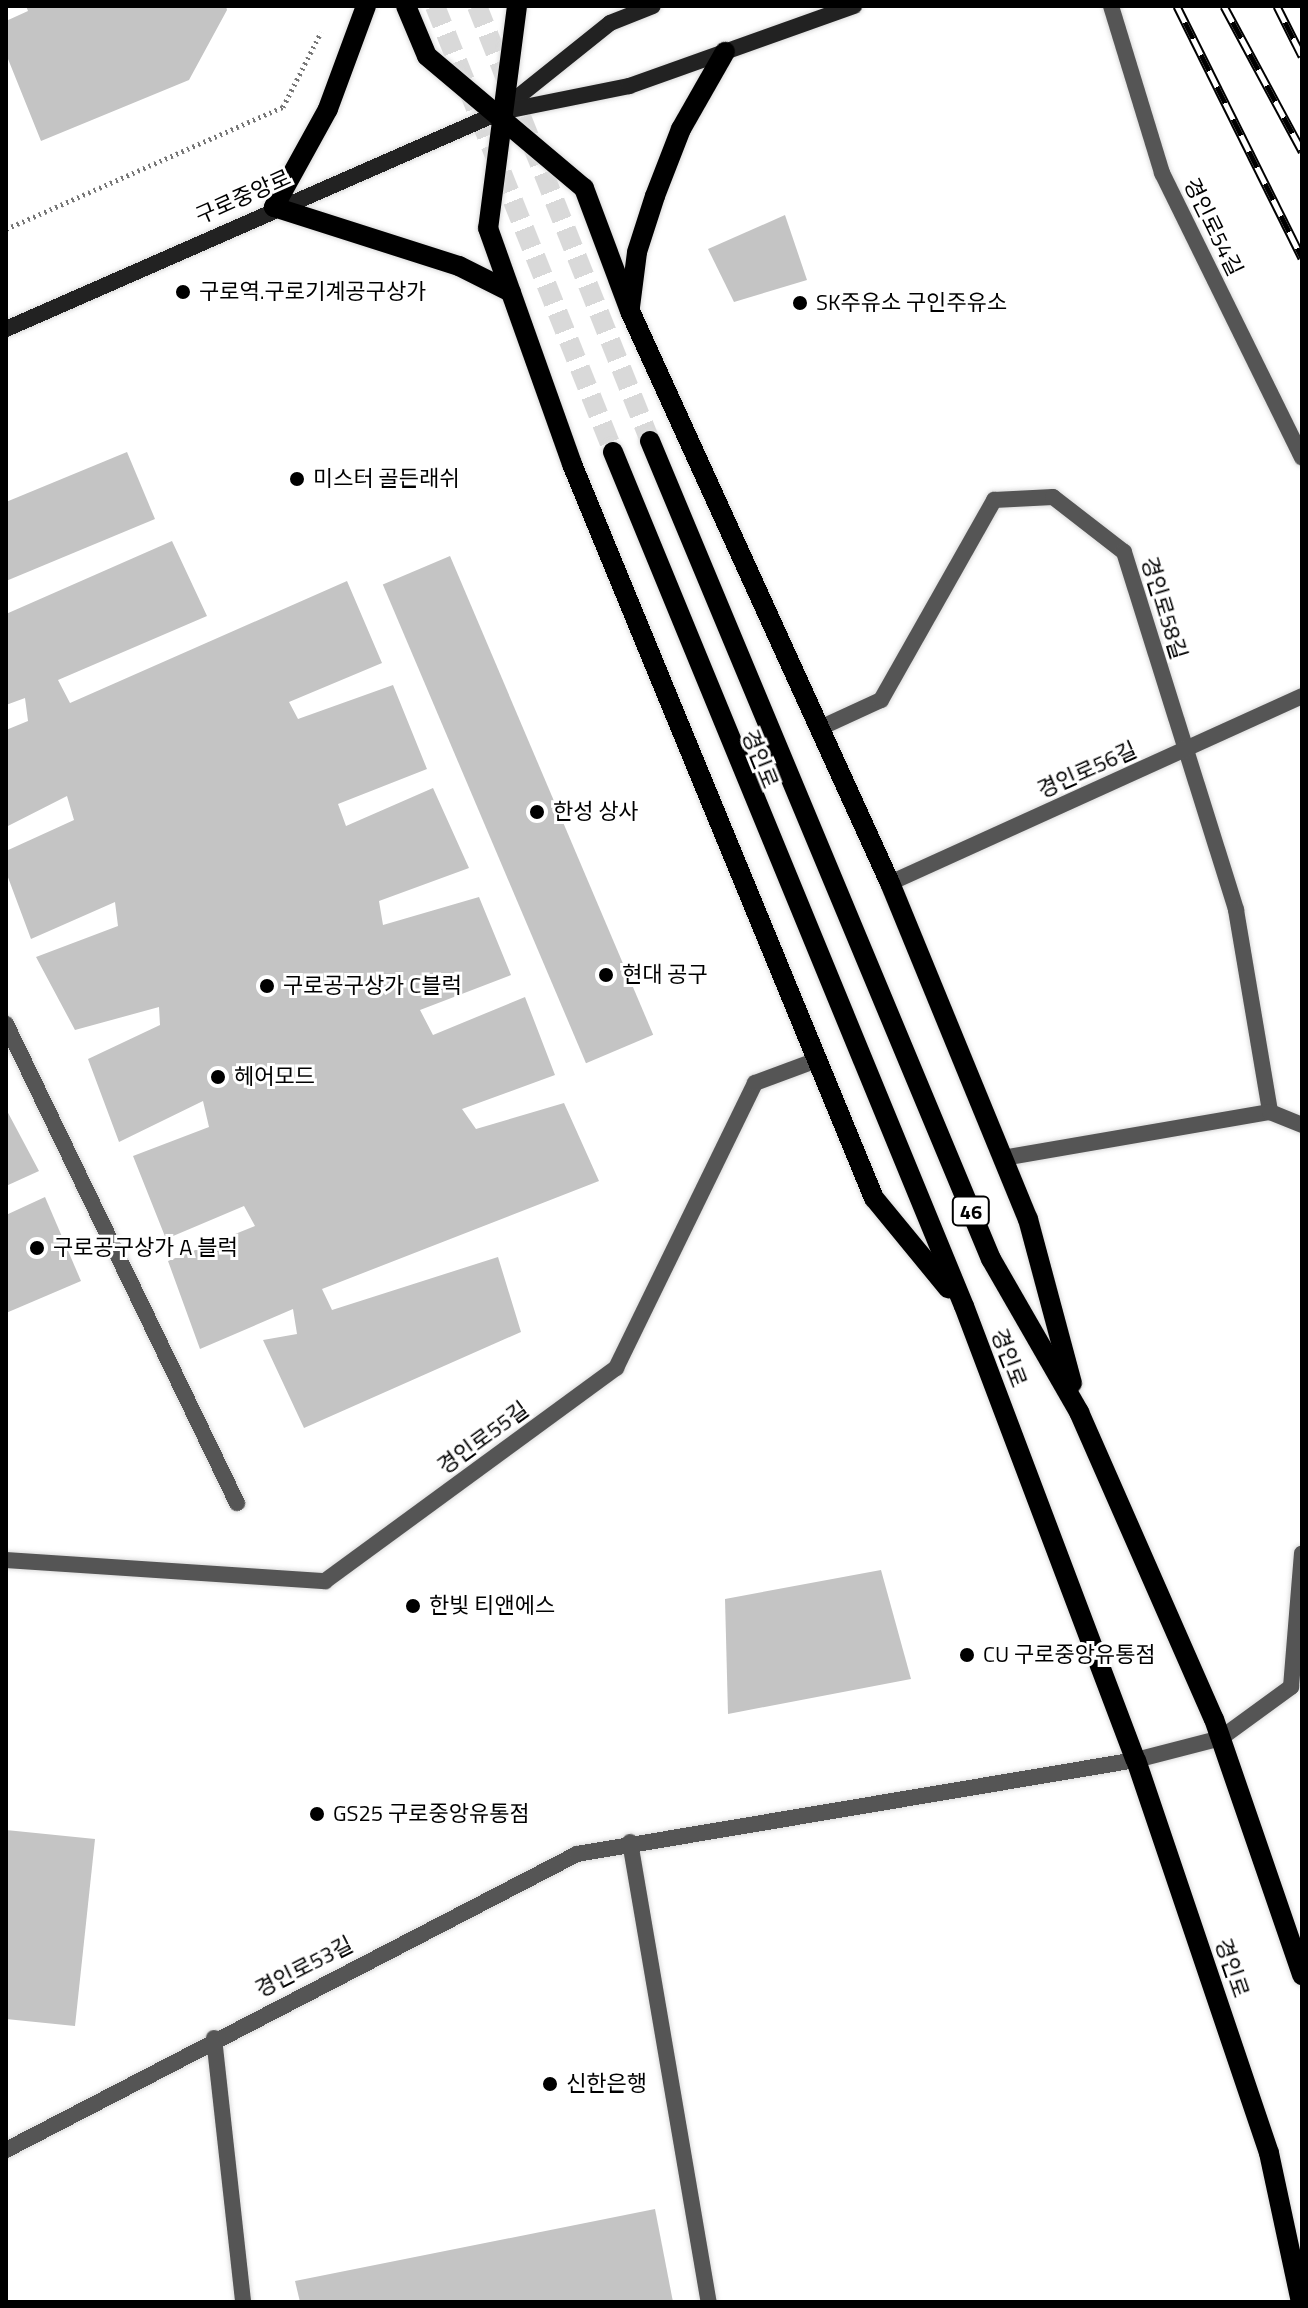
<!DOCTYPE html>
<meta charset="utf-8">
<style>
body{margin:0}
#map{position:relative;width:1308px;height:2308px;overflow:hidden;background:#fff;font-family:"Titillium Web","Noto Sans KR",sans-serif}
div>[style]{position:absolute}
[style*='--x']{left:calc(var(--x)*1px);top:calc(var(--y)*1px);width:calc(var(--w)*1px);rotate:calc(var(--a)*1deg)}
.building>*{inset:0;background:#c4c4c4;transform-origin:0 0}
.primary-tunnel>*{height:20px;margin-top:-10px;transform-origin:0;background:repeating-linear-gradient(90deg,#d9d9d9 0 20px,transparent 0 30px)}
.path>*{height:5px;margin-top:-2.5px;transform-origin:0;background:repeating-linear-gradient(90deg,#777 0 2px,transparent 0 6px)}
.roads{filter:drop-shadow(0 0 2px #dbdbdb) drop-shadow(0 0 2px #dbdbdb)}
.lane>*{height:16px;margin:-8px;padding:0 8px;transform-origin:8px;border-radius:8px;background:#555}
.street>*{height:16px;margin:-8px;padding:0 8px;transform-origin:8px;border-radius:8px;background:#555}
.secondary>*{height:16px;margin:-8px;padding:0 8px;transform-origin:8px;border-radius:8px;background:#222}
.primary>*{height:20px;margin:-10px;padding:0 10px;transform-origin:10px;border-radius:10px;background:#000}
.rail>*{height:9px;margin-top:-4.5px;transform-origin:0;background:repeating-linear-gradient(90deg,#fff 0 18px,#000 0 36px);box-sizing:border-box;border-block:2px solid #000}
.dots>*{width:22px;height:22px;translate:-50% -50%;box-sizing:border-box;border:4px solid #fff;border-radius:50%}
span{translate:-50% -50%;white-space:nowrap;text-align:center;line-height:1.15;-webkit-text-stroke:6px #fff;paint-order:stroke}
.shield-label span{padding:2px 6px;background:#fff;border:2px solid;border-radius:6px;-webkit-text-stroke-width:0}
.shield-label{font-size:20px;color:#000;font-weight:700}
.street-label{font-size:22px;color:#000}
.poi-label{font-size:22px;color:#000}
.left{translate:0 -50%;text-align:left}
.frame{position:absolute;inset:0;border:8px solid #000;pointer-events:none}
</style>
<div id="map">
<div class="building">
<div style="clip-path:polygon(26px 6px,226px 6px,227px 10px,189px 80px,41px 141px,6px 54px,6px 21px,28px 11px)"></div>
<div style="clip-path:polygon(785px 215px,807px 280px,734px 302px,708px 249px)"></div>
<div style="clip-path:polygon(127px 452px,155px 519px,6px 581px,6px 502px)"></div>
<div style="clip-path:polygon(172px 541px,207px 616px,58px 680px,70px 703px,347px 581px,382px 663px,289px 702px,298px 719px,393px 685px,427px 769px,338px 804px,346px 826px,433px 788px,469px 868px,379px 901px,383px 925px,479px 897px,511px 975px,420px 1010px,433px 1035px,525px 997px,555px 1075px,462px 1109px,476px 1129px,564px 1103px,599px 1181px,322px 1289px,332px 1310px,498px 1257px,521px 1332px,304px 1428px,263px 1340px,297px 1334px,293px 1309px,200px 1349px,168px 1261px,255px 1226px,244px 1206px,166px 1239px,133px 1156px,209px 1127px,203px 1101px,119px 1142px,88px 1059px,160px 1025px,159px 1007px,75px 1030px,36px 957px,118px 926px,115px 902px,31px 939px,6px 872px,6px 851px,74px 820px,67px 796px,6px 827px,6px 730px,28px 721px,25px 698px,6px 705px,6px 614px)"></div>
<div style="left:450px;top:556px;width:520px;height:73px;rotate:67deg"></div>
<div style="clip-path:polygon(6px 1109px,39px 1171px,6px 1186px)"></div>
<div style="clip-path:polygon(45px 1197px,81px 1281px,6px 1313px,6px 1215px)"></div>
<div style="clip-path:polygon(881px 1570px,911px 1679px,728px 1714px,725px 1599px)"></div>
<div style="clip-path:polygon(6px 1830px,95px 1839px,75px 2026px,6px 2019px)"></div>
<div style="clip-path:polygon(655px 2209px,673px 2302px,300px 2302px,295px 2281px)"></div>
</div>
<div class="primary-tunnel">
<div style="--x:435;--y:6;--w:480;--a:68.2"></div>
<div style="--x:477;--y:6;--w:468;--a:68.3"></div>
</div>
<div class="path">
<div style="--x:6;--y:229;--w:303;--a:-23.8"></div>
<div style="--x:283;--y:107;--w:84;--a:-63.1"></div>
</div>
<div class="roads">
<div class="lane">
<div style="--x:1111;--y:6;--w:175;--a:73"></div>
<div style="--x:1162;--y:173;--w:317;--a:63.8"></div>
<div style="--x:818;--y:729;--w:69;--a:-24.7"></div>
<div style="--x:881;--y:700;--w:230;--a:-60.5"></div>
<div style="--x:994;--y:500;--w:59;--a:-2.9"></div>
<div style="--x:1053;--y:497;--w:90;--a:37.8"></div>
<div style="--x:1124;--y:552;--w:375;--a:72.6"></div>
<div style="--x:1236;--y:910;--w:205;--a:80.4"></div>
<div style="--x:890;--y:883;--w:452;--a:-24.4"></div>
<div style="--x:6;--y:1024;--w:532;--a:64.25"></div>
<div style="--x:1003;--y:1158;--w:271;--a:-9.8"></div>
<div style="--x:1270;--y:1112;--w:35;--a:22"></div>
<div style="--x:1221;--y:1738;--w:87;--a:-36.1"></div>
<div style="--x:1291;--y:1687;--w:134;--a:-85.3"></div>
<div style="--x:630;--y:1842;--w:467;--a:80.3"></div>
<div style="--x:214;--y:2038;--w:266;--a:83.7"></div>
</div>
<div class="street">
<div style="--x:6;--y:1560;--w:320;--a:3.8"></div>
<div style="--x:325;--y:1581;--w:361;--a:-36.2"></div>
<div style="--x:616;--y:1368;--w:317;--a:-64"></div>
<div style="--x:755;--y:1083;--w:66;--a:-20.4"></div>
<div style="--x:6;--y:2150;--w:643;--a:-27.4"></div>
<div style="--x:577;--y:1854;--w:567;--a:-9.55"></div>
<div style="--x:1136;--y:1760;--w:88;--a:-14.5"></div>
</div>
<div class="secondary">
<div style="--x:504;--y:108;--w:136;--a:-38.7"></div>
<div style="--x:610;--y:23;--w:46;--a:-21.6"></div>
<div style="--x:6;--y:329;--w:540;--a:-23.71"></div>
<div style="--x:500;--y:112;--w:132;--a:-11.4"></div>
<div style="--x:629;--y:86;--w:239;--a:-19.6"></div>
</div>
<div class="primary">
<div style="--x:366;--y:6;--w:110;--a:110.3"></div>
<div style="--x:328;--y:109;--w:112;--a:118.9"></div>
<div style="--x:274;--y:207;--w:194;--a:17.7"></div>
<div style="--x:459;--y:266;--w:58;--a:26.6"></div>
<div style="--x:406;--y:6;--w:54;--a:67.2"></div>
<div style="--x:427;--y:56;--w:205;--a:40.1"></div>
<div style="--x:584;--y:188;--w:131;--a:69.5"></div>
<div style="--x:630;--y:311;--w:628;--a:65.56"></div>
<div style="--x:890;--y:883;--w:363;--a:67.7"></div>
<div style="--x:1028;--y:1219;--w:170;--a:75"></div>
<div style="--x:517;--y:6;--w:224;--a:97.4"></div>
<div style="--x:488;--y:228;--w:251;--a:70.4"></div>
<div style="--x:572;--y:464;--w:794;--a:67.64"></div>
<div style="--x:874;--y:1198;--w:117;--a:50.6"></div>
<div style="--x:630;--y:307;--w:55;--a:-82.7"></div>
<div style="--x:637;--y:252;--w:59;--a:-72.2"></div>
<div style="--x:655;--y:196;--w:72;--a:-68.8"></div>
<div style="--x:681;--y:129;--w:89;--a:-60.3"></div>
<div style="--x:650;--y:441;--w:886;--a:67.37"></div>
<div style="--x:991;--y:1259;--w:177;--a:60.1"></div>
<div style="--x:1079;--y:1412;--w:335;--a:66.3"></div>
<div style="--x:1214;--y:1719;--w:271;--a:71"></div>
<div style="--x:613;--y:452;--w:923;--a:67.66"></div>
<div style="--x:964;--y:1306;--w:485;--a:69.3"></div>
<div style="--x:1136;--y:1760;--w:415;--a:71.3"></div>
<div style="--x:1269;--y:2153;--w:152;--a:77.9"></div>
</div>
</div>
<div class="rail">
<div style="--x:1177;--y:6;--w:281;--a:63.6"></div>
<div style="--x:1224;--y:6;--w:165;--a:61.7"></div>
<div style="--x:1277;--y:6;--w:56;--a:63.4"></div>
</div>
<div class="dots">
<div style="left:183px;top:292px;background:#000"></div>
<div style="left:800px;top:303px;background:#000"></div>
<div style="left:297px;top:479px;background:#000"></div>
<div style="left:537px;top:812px;background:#000"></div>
<div style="left:606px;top:975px;background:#000"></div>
<div style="left:267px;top:986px;background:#000"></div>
<div style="left:218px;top:1077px;background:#000"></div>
<div style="left:37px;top:1248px;background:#000"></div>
<div style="left:413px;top:1606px;background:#000"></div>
<div style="left:967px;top:1655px;background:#000"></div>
<div style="left:317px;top:1814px;background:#000"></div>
<div style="left:550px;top:2084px;background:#000"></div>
</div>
<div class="shield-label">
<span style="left:971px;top:1211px">46</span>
</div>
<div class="street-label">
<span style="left:243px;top:197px;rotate:-24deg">구로중앙로</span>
<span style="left:1213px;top:227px;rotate:64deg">경인로54길</span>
<span style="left:1164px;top:608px;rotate:73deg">경인로58길</span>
<span style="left:760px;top:759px;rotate:68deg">경인로</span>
<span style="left:1087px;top:770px;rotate:-24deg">경인로56길</span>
<span style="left:1009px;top:1358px;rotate:69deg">경인로</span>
<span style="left:483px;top:1438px;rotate:-36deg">경인로55길</span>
<span style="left:304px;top:1967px;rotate:-27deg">경인로53길</span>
<span style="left:1232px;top:1968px;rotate:71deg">경인로</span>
</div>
<div class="poi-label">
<span class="left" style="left:199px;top:292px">구로역.구로기계공구상가</span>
<span class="left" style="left:816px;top:303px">SK주유소 구인주유소</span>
<span class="left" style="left:313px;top:479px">미스터 골든래쉬</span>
<span class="left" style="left:553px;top:812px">한성 상사</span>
<span class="left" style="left:622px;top:975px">현대 공구</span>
<span class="left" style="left:283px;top:986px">구로공구상가 C블럭</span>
<span class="left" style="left:234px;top:1077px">헤어모드</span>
<span class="left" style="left:53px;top:1248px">구로공구상가 A 블럭</span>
<span class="left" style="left:429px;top:1606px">한빛 티앤에스</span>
<span class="left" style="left:983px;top:1655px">CU 구로중앙유통점</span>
<span class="left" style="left:333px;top:1814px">GS25 구로중앙유통점</span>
<span class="left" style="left:566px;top:2084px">신한은행</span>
</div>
<div class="frame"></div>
</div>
